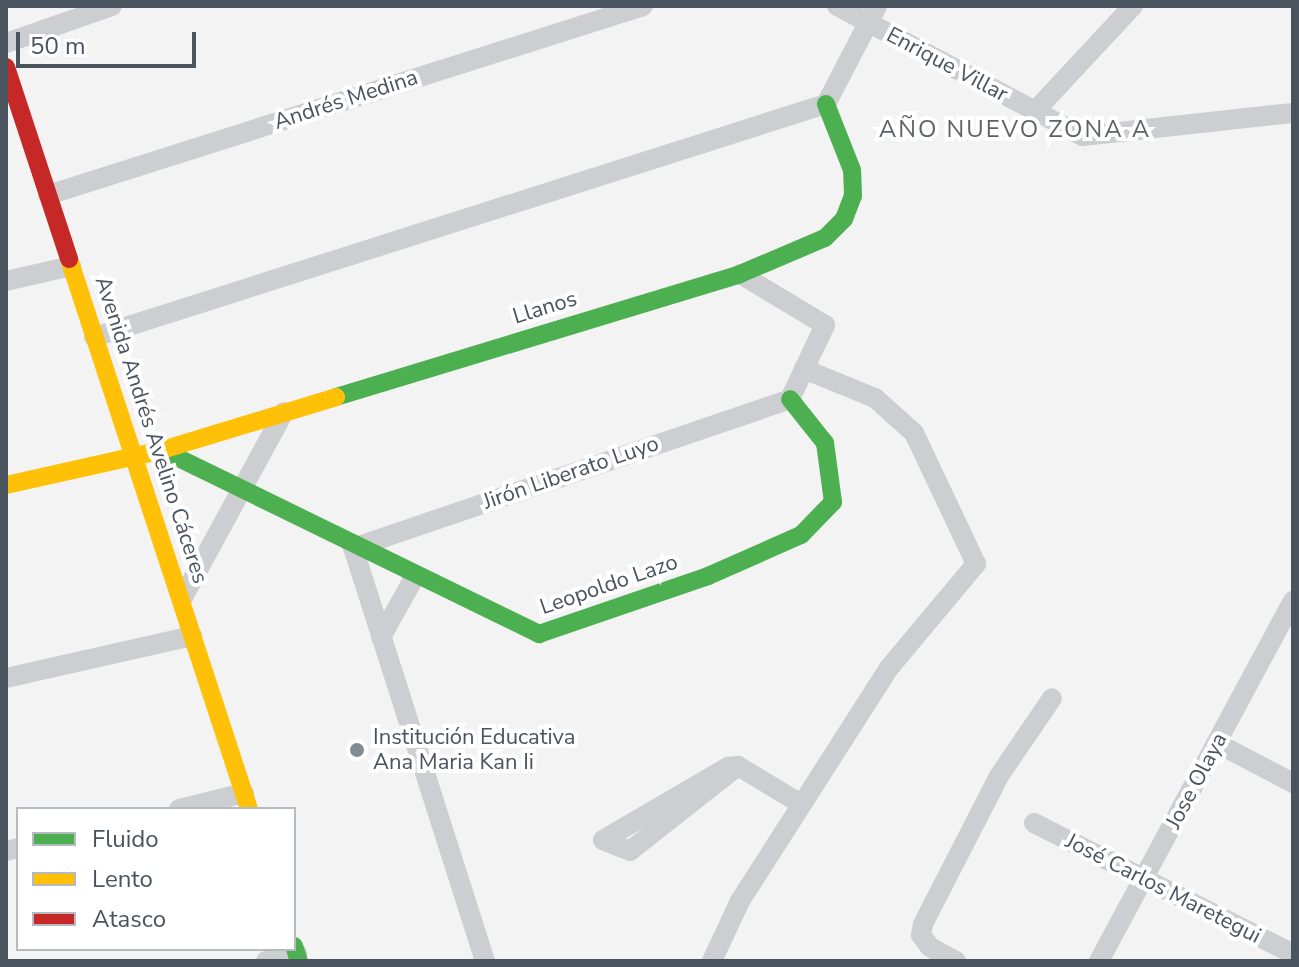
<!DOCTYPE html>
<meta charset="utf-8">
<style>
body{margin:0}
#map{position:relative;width:1299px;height:967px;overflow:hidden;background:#f3f3f3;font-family:"Nunito Sans",sans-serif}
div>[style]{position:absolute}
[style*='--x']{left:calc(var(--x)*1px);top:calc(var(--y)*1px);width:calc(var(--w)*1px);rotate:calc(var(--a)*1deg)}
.street>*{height:20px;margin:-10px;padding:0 10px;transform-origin:10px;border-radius:10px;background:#ccced1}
.fast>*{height:18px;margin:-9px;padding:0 9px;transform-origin:9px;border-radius:9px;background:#4caf50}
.slow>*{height:18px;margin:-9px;padding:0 9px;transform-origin:9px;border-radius:9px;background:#ffc107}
.jam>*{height:18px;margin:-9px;padding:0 9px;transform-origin:9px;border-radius:9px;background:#c62828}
.dots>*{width:22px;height:22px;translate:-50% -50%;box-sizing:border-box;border:4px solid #fff;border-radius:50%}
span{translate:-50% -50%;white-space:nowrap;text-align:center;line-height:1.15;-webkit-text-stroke:8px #fff;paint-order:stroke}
.street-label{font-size:22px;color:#49545f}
.poi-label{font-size:22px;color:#49545f}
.left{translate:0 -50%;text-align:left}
.neighbourhood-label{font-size:24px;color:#5e6267;letter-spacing:2px}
.frame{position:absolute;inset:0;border:8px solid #49545f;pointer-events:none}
.legend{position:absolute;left:16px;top:807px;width:280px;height:144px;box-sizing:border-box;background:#fff;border:2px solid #b6bbbf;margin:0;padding:10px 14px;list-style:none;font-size:24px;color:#49545f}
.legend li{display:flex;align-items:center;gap:16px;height:40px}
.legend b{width:40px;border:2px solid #b6bbbf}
.scale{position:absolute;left:16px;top:32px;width:180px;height:36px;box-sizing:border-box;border:4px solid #49545f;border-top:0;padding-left:10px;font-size:24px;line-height:28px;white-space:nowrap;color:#49545f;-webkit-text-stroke:6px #fff;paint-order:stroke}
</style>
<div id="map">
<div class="street">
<div style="--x:837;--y:6;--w:278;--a:27.9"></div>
<div style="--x:1083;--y:136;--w:211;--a:-6.3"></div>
<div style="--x:6;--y:43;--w:112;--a:-19.2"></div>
<div style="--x:1035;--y:111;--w:144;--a:-47"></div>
<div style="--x:48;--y:195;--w:624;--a:-17.62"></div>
<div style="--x:6;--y:281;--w:67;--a:-13"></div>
<div style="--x:94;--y:337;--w:768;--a:-17.66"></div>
<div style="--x:826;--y:104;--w:110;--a:-62.5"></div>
<div style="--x:182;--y:599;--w:213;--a:-61.4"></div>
<div style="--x:381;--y:637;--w:68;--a:-60.8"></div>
<div style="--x:6;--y:678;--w:191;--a:-12.7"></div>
<div style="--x:1217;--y:743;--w:86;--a:27.8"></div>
<div style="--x:738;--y:766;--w:137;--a:141.8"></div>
<div style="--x:630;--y:851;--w:29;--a:-158"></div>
<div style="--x:603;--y:840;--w:145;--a:-30.3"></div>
<div style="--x:728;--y:767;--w:10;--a:-6"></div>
<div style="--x:738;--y:766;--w:74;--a:31.1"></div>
<div style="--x:179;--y:809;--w:67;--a:-13.8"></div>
<div style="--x:1034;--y:823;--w:290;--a:26.8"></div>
<div style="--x:6;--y:851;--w:12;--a:-14"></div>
<div style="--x:266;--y:961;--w:32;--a:-13"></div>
<div style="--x:485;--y:961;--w:434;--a:-107.7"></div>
<div style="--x:353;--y:548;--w:462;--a:-18.8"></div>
<div style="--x:790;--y:399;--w:82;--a:-64.7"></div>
<div style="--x:825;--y:325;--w:99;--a:-149"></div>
<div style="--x:712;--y:961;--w:66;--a:-65"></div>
<div style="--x:740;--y:901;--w:277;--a:-57.4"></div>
<div style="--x:889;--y:668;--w:136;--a:-50.1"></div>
<div style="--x:976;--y:564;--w:145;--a:-115.3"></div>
<div style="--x:914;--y:433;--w:52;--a:-138.1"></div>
<div style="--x:875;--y:398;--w:77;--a:-157.8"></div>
<div style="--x:956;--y:961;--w:30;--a:-152"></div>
<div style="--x:930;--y:947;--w:15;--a:-127"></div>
<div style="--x:921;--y:935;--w:11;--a:-80"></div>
<div style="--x:923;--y:924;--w:166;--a:-62.8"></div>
<div style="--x:999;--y:776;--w:94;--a:-55.8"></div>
<div style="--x:1099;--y:961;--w:409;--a:-61.7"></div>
</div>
<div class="fast">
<div style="--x:336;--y:397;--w:422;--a:-16.9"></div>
<div style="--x:740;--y:274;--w:92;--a:-23"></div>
<div style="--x:825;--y:238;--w:27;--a:-45"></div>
<div style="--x:844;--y:219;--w:25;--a:-69"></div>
<div style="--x:853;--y:196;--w:26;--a:-92"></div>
<div style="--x:852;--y:170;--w:71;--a:-111.5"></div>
<div style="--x:162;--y:450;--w:420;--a:26"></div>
<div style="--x:539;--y:634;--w:179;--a:-18.9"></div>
<div style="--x:708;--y:576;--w:102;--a:-23.8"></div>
<div style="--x:801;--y:535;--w:46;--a:-45.9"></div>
<div style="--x:833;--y:502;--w:60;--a:-97.7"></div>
<div style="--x:825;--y:443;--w:56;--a:-128.5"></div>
<div style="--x:294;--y:946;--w:16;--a:72"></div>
</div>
<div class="slow">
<div style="--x:69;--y:259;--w:579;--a:71.88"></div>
<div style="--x:6;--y:485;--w:160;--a:-12.6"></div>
<div style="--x:162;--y:450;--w:182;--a:-16.9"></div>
</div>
<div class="jam">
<div style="--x:6;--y:67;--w:202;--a:71.8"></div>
</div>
<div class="dots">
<div style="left:357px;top:750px;background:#848c93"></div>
</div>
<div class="street-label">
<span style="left:947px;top:65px;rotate:28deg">Enrique Villar</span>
<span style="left:346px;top:100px;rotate:-18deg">Andrés Medina</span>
<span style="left:545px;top:308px;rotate:-17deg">Llanos</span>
<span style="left:151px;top:430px;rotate:72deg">Avenida Andrés Avelino Cáceres</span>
<span style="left:571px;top:473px;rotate:-19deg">Jirón Liberato Luyo</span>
<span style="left:609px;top:585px;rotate:-19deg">Leopoldo Lazo</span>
<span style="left:1197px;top:781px;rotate:-62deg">Jose Olaya</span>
<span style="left:1163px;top:889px;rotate:27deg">José Carlos Maretegui</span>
</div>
<div class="poi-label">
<span class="left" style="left:373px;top:750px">Institución Educativa<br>Ana Maria Kan Ii</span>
</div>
<div class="neighbourhood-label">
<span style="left:1015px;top:130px">AÑO NUEVO ZONA A</span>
</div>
<div class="frame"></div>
<ul class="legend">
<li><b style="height:10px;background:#4caf50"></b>Fluido</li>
<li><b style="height:10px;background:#ffc107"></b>Lento</li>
<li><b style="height:10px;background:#c62828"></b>Atasco</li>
</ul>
<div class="scale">50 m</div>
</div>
